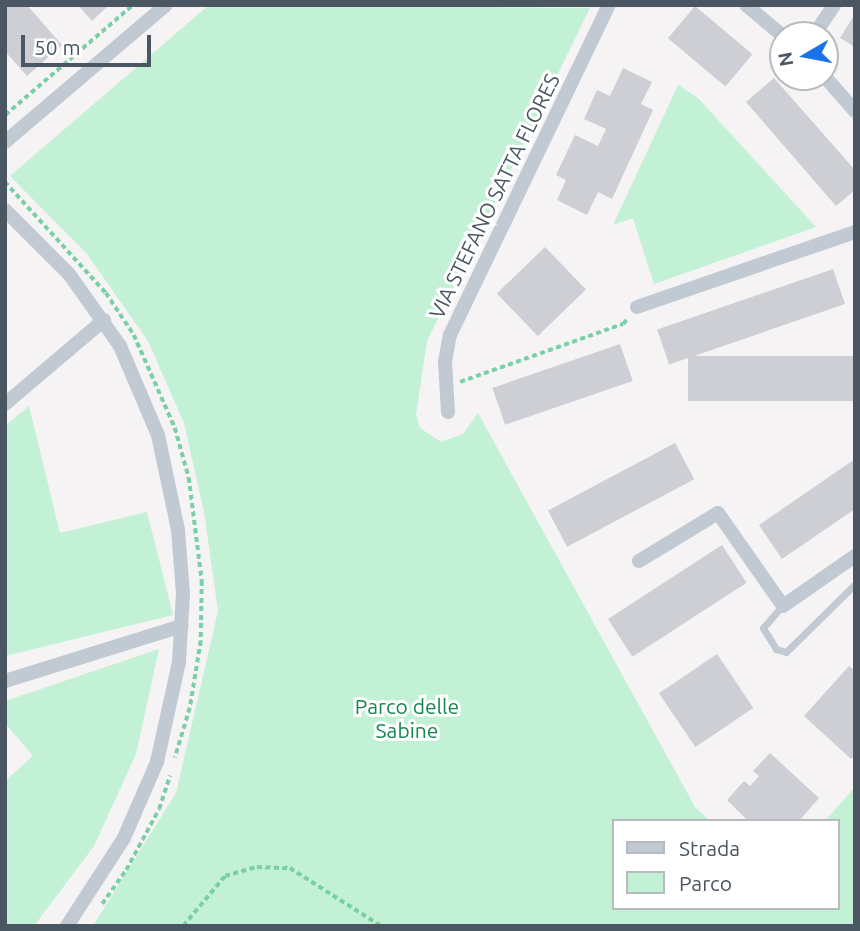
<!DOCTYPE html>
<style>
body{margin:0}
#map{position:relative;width:860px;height:931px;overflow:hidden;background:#f5f3f3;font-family:Ubuntu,sans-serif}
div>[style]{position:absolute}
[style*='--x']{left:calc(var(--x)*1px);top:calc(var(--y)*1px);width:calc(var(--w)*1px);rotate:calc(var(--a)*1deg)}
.green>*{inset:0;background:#c3f1d5}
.building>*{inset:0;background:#cdcfd5;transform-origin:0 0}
.path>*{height:3.5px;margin-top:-1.75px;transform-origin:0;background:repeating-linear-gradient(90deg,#7ad0a6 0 5px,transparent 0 8.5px)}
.lane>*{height:7px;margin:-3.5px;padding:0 3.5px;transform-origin:3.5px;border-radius:3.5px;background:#c1cad2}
.street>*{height:14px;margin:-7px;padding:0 7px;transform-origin:7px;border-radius:7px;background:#c1cad2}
span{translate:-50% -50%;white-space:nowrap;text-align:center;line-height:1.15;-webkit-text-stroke:6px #fff;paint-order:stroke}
.street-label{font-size:21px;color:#4a5661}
.park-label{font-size:21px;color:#17864f}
.frame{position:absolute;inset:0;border:7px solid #4a5661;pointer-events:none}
.legend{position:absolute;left:612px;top:819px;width:228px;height:91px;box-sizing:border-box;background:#fff;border:2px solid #b7bbc0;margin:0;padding:9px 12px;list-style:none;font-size:21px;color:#4a5661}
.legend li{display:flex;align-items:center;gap:14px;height:35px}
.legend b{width:35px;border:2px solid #b7bbc0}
.north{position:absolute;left:769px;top:21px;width:70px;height:70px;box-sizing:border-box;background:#fff;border:2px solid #b7bbc0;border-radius:50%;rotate:260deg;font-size:19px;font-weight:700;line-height:28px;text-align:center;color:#4a5661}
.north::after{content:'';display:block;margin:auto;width:24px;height:32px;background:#1a73e8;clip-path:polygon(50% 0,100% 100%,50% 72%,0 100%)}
.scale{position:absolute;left:21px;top:35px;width:130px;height:32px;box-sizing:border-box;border:4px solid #4a5661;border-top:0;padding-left:9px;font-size:21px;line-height:24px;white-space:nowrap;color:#4a5661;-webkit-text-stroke:5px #fff;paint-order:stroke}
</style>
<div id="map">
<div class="green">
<div style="clip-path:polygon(209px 5px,590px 8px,427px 341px,416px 415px,420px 428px,441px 442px,463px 434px,478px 413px,695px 807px,710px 821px,613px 821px,613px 908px,837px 908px,837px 821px,825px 821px,855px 787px,855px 926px,93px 926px,176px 793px,218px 611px,204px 512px,184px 423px,148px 341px,87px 254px,10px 176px)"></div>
<div style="clip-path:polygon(678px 85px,698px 98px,816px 227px,654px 284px,633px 218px,613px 225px)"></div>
<div style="clip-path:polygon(29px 406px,60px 533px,147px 512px,173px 615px,5px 656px,5px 426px)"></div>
<div style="clip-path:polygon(159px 649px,136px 754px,94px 846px,34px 926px,5px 926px,5px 781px,33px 756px,5px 723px,5px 701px)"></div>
</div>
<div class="building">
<div style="clip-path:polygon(5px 5px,27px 5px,62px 45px,27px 76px,5px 51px)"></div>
<div style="clip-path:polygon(78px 5px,109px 5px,92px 21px)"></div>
<div style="left:695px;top:6px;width:75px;height:42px;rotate:40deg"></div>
<div style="clip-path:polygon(855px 14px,855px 47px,840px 38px)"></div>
<div style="clip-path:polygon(623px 68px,652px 82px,641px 104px,653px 110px,612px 199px,598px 192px,587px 215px,557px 200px,566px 180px,556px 175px,575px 135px,598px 146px,606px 129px,584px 119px,597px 90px,610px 96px)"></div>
<div style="clip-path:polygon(774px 78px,855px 170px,855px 190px,836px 206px,746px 102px)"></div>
<div style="left:545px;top:247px;width:59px;height:67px;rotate:46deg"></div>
<div style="left:833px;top:269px;width:37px;height:186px;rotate:71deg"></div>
<div style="left:620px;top:344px;width:39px;height:135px;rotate:71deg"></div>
<div style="left:855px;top:356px;width:45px;height:167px;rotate:90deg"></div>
<div style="left:675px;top:443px;width:41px;height:144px;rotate:62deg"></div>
<div style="clip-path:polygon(855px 459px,855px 509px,782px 559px,759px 525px)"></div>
<div style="left:722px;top:545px;width:45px;height:136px;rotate:57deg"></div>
<div style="left:717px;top:654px;width:65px;height:70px;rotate:56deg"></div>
<div style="clip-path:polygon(849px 666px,855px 671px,855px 755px,851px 759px,804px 716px)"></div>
<div style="clip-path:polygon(770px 753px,819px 798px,799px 821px,748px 821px,727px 800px,744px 781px,750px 786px,759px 776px,753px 771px)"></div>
</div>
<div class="path">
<div style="--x:5;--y:115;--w:169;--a:-40.7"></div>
<div style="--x:5;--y:182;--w:150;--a:47.7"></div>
<div style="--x:106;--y:293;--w:50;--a:56.3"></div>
<div style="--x:134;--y:335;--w:102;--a:66.2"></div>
<div style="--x:175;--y:428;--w:52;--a:74.4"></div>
<div style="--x:189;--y:478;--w:104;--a:82.8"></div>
<div style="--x:202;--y:581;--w:60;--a:91"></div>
<div style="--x:201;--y:641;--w:68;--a:99.3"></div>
<div style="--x:190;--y:708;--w:52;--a:106.7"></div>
<div style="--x:460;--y:382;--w:173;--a:-19.6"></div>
<div style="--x:623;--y:324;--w:8;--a:-50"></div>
<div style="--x:102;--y:904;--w:42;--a:-54.8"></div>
<div style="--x:126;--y:870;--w:69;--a:-61.6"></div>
<div style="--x:159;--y:809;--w:35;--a:-72"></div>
<div style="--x:183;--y:926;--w:65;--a:-50"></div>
<div style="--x:225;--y:876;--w:33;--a:-16"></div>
<div style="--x:257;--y:867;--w:33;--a:2"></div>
<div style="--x:290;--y:868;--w:108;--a:32.5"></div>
</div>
<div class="lane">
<div style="--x:782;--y:606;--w:29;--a:131"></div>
<div style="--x:763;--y:628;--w:25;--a:58"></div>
<div style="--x:776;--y:649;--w:10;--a:17"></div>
<div style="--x:786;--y:652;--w:97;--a:-44.6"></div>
</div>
<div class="street">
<div style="--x:746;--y:5;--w:48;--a:40"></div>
<div style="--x:814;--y:35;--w:36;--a:-56"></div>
<div style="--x:825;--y:77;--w:45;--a:48.6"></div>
<div style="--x:5;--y:142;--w:211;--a:-40.4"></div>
<div style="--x:5;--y:210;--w:91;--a:45"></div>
<div style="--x:69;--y:274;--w:88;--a:54.7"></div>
<div style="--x:120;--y:346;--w:97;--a:66.9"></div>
<div style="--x:158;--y:435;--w:97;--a:78.1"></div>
<div style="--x:178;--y:530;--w:64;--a:85.5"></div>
<div style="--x:183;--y:594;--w:68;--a:93.4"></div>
<div style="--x:179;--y:662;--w:102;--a:102.4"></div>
<div style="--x:157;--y:762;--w:83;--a:113.5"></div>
<div style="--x:124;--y:838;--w:105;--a:122.9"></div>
<div style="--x:637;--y:307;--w:231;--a:-19"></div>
<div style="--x:5;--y:404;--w:130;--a:-40.3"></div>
<div style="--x:448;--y:412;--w:50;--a:-93.4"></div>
<div style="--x:445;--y:362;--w:27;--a:-80"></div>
<div style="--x:450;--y:335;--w:366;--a:-64.3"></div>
<div style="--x:639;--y:561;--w:92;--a:-31.3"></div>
<div style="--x:718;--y:513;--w:113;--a:55"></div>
<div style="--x:783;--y:606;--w:88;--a:-34.8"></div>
<div style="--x:5;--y:681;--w:185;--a:-17.3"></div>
</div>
<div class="street-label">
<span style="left:494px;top:196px;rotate:-64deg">VIA STEFANO SATTA FLORES</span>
</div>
<div class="park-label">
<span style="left:407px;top:718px">Parco delle<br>Sabine</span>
</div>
<div class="frame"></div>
<ul class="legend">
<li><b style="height:9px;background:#c1cad2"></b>Strada</li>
<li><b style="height:19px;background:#c3f1d5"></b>Parco</li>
</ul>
<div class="north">N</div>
<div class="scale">50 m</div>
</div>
